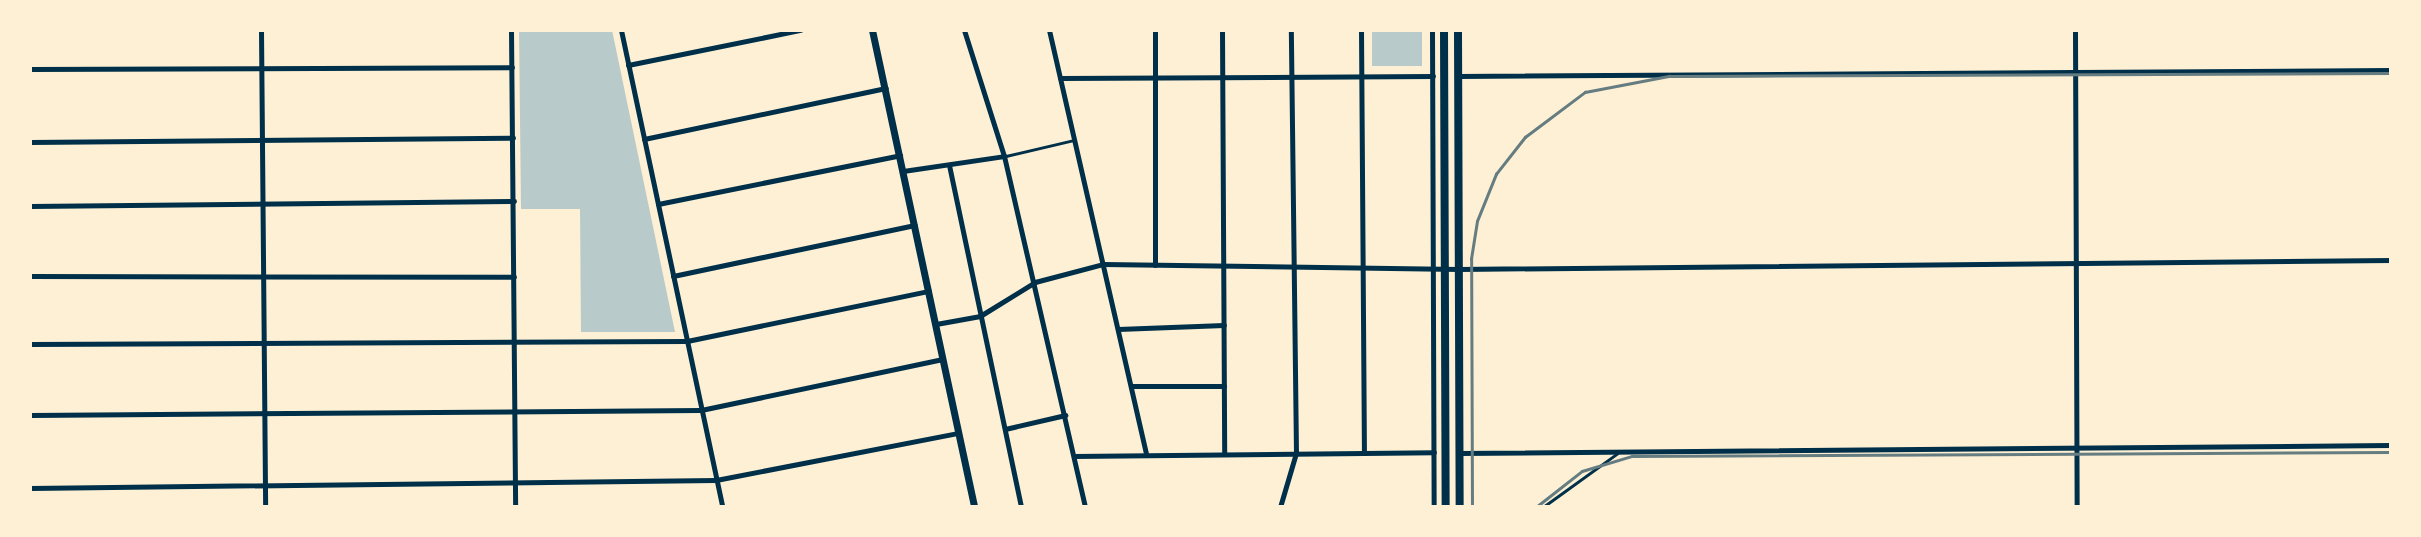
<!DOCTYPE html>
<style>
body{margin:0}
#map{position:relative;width:2421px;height:537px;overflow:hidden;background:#fdf0d5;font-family:"Work Sans",sans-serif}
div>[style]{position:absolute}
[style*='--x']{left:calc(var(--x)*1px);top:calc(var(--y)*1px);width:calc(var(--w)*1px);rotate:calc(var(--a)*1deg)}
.green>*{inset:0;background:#b9caca;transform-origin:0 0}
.service>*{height:2.5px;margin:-1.25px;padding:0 1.25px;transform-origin:1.25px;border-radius:1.25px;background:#003049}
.minor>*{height:5px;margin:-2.5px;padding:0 2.5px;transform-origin:2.5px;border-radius:2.5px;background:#003049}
.tertiary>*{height:7px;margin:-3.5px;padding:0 3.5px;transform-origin:3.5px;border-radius:3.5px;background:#003049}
.secondary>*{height:8px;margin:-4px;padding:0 4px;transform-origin:4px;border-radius:4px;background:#003049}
.rail>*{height:2.5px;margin:-1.25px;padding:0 1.25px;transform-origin:1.25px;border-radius:1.25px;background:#657d81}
span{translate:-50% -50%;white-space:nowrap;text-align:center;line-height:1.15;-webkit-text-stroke:6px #fdf0d5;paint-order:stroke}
.frame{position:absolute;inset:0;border:32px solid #fdf0d5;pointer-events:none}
</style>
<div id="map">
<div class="green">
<div style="clip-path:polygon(519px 30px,612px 30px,675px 332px,581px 332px,580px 209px,521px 209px)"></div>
<div style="left:1372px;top:30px;width:50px;height:36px"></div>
</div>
<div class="service">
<div style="--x:1006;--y:156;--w:70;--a:-13.2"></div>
<div style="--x:1543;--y:507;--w:92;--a:-35.8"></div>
</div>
<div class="minor">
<div style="--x:261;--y:30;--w:477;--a:89.5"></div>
<div style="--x:511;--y:30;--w:477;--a:89.5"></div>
<div style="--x:621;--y:30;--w:488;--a:78"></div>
<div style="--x:964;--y:30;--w:132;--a:72.4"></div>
<div style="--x:1004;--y:156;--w:360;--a:77"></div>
<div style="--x:1049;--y:30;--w:435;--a:77.1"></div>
<div style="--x:1155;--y:30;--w:235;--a:90"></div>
<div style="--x:1222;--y:30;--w:423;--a:89.7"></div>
<div style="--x:1361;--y:30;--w:422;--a:89.6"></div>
<div style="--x:1432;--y:30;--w:477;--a:89.8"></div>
<div style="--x:2075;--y:30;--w:477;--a:89.8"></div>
<div style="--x:628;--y:65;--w:176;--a:-11.5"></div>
<div style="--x:30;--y:69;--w:482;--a:-0.2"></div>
<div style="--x:1459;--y:76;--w:932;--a:-0.37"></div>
<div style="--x:1060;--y:78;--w:373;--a:-0.3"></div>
<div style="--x:644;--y:139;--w:247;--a:-11.9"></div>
<div style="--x:30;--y:142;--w:483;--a:-0.5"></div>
<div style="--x:949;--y:165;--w:349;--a:78.1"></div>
<div style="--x:903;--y:171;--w:102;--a:-8.4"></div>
<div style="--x:658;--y:204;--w:247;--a:-11.4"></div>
<div style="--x:30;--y:206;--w:484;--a:-0.6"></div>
<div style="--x:30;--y:276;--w:484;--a:0.1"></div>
<div style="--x:673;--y:276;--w:247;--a:-11.9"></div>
<div style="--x:936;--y:324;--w:45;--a:-10.3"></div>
<div style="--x:980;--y:316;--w:65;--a:-31.7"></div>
<div style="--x:1035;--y:282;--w:70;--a:-14.8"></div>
<div style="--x:1103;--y:264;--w:356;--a:0.8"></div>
<div style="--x:1459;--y:269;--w:932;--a:-0.55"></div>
<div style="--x:1118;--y:329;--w:106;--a:-2.2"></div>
<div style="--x:30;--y:344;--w:657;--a:-0.26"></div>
<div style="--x:687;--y:341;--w:247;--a:-11.7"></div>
<div style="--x:1131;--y:386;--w:93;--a:0"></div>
<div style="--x:30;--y:415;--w:671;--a:-0.43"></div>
<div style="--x:701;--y:410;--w:247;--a:-11.9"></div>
<div style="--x:1005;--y:429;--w:62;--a:-13.1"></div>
<div style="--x:1460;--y:453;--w:931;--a:-0.49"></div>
<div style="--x:1074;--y:456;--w:360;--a:-0.6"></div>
<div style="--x:30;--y:488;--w:686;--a:-0.67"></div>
<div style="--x:716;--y:480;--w:247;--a:-11"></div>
<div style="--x:1280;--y:507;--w:56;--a:-73.5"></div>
<div style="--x:1296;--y:453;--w:423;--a:-90.7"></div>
</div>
<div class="tertiary">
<div style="--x:872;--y:30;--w:488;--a:77.9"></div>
</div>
<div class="secondary">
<div style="--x:1444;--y:30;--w:477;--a:89.8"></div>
<div style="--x:1458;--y:30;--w:477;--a:89.8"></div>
</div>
<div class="rail">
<div style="--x:1472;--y:507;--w:248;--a:-90.2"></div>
<div style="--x:1471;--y:259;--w:38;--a:-81"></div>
<div style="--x:1477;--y:221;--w:51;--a:-68"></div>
<div style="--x:1496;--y:174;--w:47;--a:-51.9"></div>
<div style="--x:1525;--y:137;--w:75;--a:-36.9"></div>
<div style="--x:1585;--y:92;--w:86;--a:-10.8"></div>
<div style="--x:1669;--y:76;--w:722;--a:-0.24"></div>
<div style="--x:1536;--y:507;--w:58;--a:-38"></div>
<div style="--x:1582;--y:471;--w:52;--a:-16.7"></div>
<div style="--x:1632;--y:456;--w:759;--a:-0.3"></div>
</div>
<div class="frame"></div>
</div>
